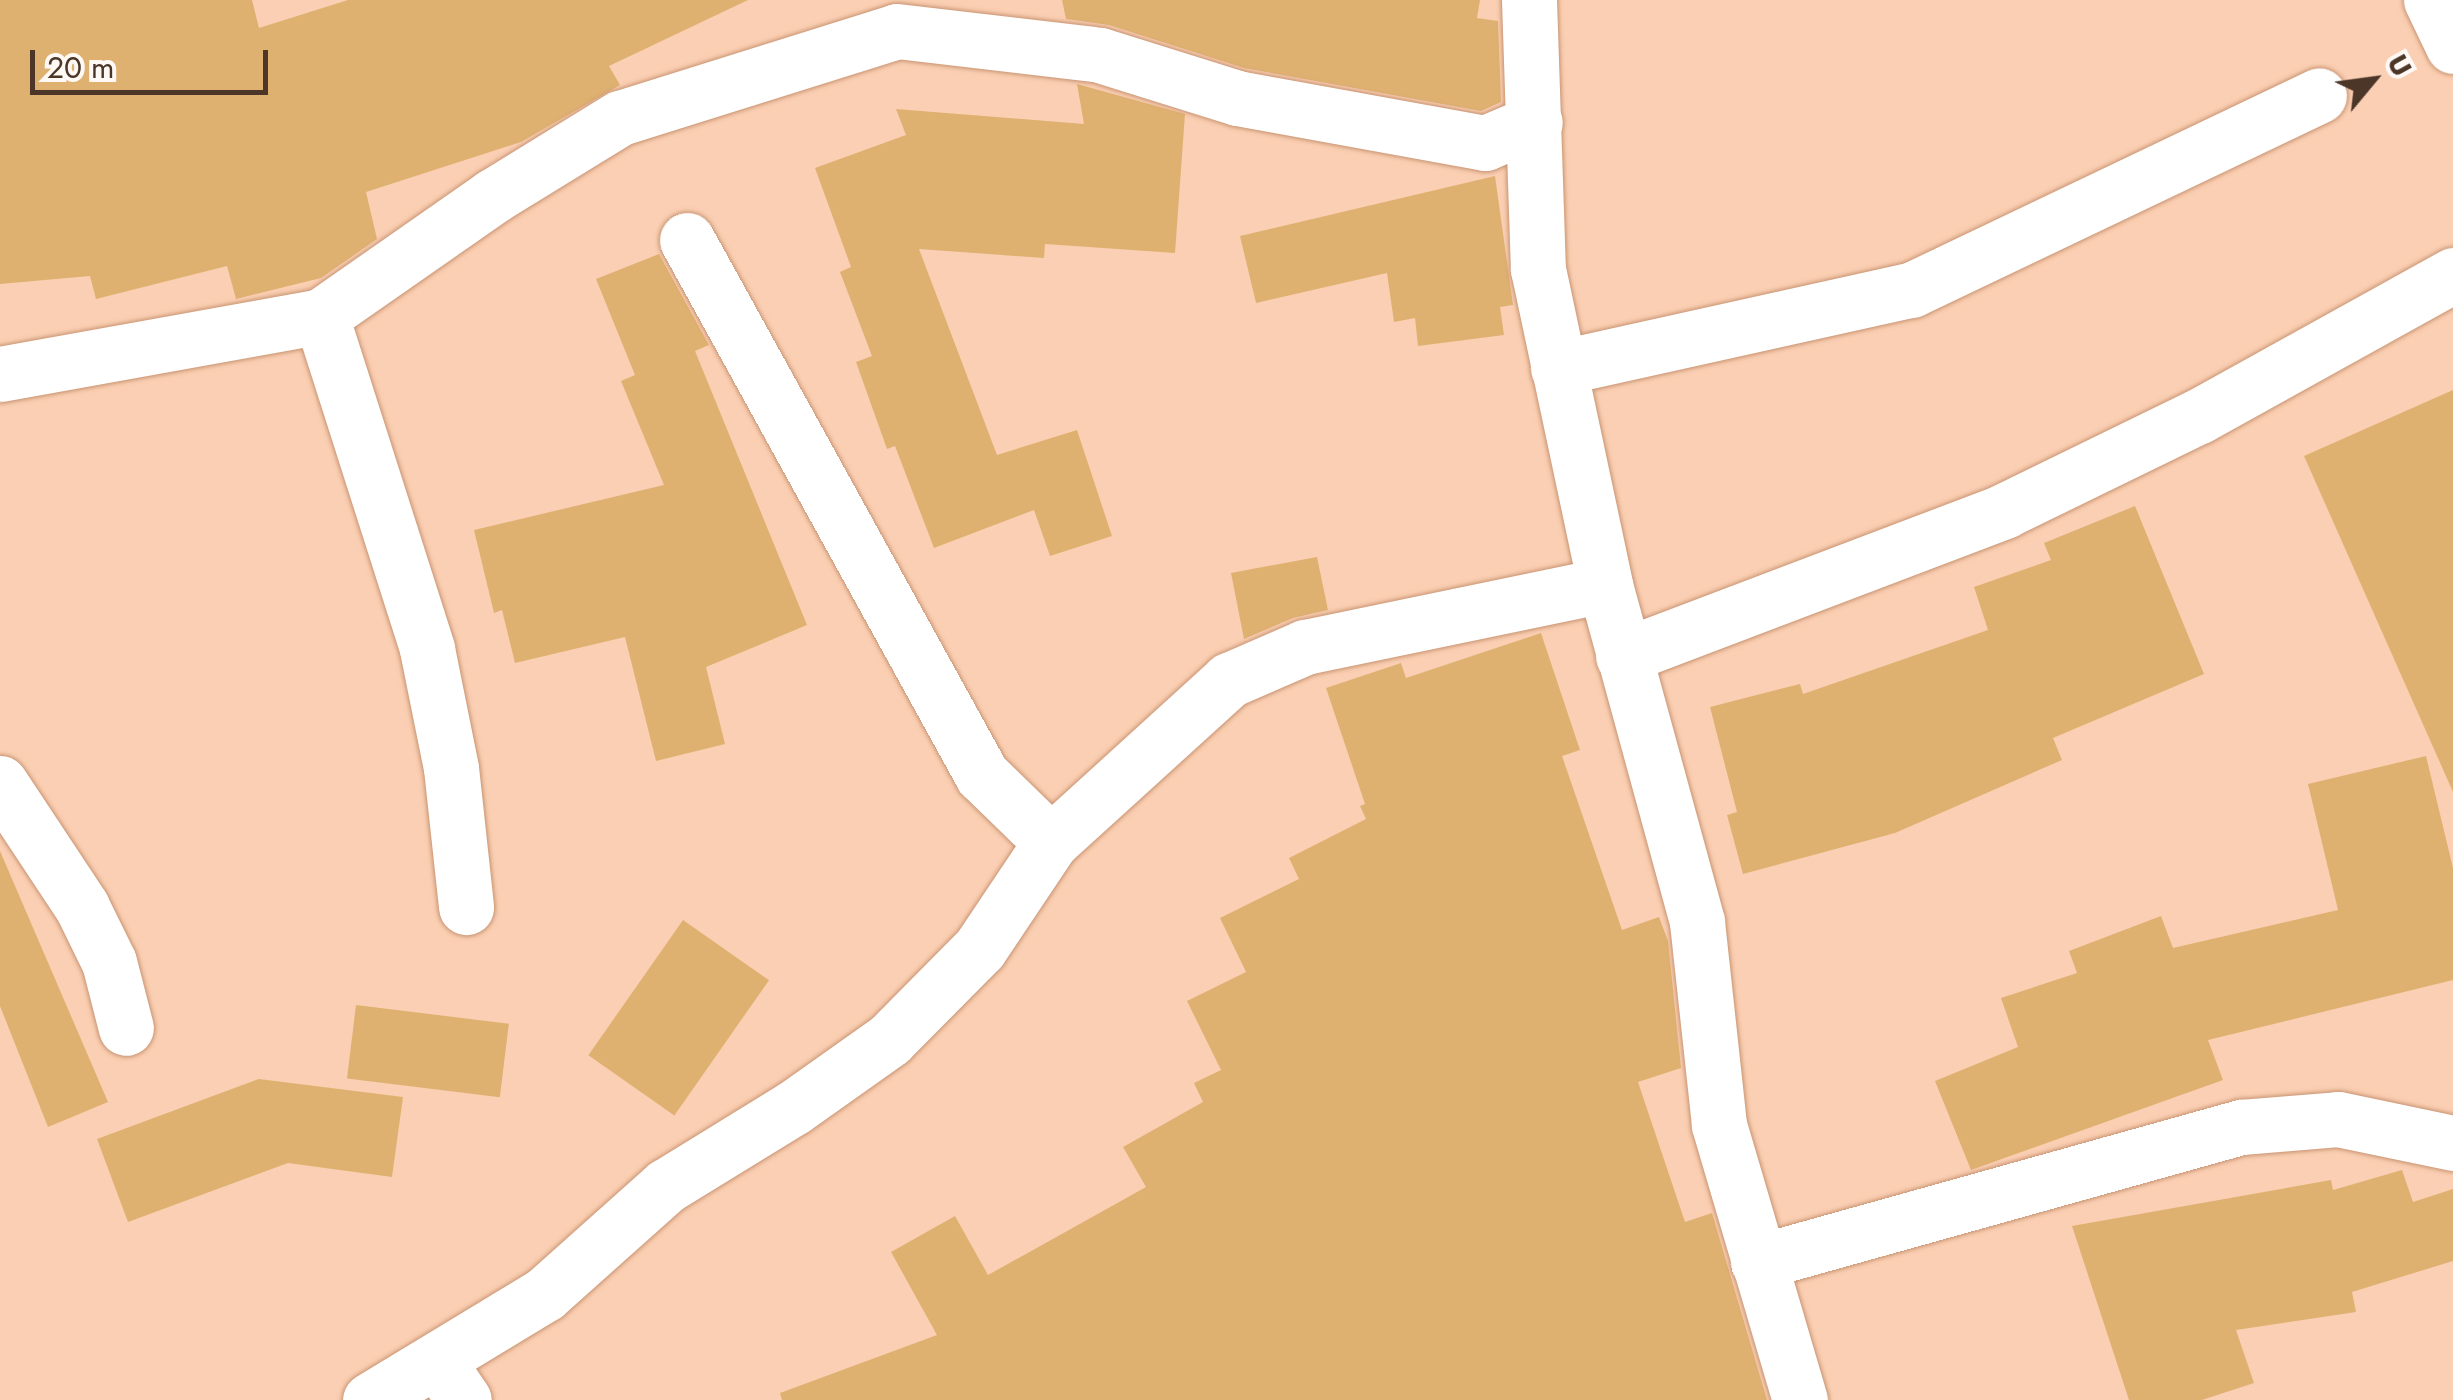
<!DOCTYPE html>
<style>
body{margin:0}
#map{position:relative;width:2453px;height:1400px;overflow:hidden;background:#fbcfb3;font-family:Jost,sans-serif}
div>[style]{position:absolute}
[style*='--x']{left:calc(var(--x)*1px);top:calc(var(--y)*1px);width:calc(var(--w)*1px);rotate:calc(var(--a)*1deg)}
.building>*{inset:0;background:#dfb171;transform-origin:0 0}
.roads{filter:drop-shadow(0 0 2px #c89472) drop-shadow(0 0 2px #c89472)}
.street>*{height:55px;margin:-27.5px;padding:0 27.5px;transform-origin:27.5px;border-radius:27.5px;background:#fff}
span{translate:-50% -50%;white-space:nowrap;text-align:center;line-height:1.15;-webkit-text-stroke:10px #fff9f6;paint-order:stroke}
.north{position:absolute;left:2323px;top:30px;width:100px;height:100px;-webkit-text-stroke:8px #fff9f6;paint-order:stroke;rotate:61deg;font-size:28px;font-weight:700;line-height:40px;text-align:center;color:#4c3628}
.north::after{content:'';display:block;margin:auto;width:35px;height:45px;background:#4c3628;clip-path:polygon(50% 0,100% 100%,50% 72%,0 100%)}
.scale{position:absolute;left:30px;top:50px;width:238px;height:45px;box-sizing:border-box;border:5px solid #4c3628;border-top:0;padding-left:12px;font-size:30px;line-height:35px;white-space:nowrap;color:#4c3628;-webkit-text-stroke:8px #fff9f6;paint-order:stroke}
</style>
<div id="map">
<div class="building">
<div style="clip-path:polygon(0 0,252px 0,259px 28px,348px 0,748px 0,609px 66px,620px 85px,521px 142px,366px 192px,377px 239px,321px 278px,236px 299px,227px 266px,96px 299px,90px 276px,0 284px)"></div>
<div style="clip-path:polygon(1062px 0,1480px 0,1477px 18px,1498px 21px,1501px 102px,1481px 111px,1244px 68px,1109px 25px,1066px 19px)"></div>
<div style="clip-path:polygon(1077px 84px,1185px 114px,1175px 253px,1045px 244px,1044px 258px,919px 249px,997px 455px,1077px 430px,1112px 536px,1050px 556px,1034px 510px,934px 548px,895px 446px,887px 449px,856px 362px,872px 356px,840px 272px,851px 267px,815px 168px,906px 135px,896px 109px,1084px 124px)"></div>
<div style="clip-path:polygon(1495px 176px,1513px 305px,1500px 307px,1504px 335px,1418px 346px,1415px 318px,1394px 322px,1387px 273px,1256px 303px,1240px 236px)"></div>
<div style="clip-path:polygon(659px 254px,709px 345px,695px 351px,807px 625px,706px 667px,725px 744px,656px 761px,625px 637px,515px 663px,502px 610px,494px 613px,474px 530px,664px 485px,621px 381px,635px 375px,596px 279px)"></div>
<div style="clip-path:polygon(2453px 390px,2453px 792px,2304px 456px)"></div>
<div style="clip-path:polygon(2135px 506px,2204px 674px,2053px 738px,2062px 760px,1895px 833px,1743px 874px,1727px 815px,1737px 812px,1710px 707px,1800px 684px,1803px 694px,1988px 630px,1974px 587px,2051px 560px,2044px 543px)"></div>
<div style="clip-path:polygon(1317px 557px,1328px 610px,1293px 618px,1244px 639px,1231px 573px)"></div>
<div style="clip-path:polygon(1541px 633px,1580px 750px,1562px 756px,1622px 930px,1659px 917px,1668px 941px,1681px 1068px,1638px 1082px,1685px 1222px,1712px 1213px,1767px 1400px,782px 1400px,780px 1393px,937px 1335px,891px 1252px,955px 1216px,988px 1275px,1146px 1187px,1123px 1147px,1203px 1102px,1194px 1083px,1221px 1070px,1187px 1001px,1246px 972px,1220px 918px,1299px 879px,1289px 858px,1366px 819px,1360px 806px,1365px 804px,1326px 688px,1401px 663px,1406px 678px)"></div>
<div style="clip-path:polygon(2426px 756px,2453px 868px,2453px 980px,2208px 1040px,2223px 1080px,1971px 1170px,1935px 1081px,2018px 1047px,2001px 998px,2077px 973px,2069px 951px,2161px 916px,2173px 948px,2338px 910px,2308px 784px)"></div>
<div style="clip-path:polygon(0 851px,108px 1102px,48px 1127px,0 1006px)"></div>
<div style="left:683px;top:920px;width:105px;height:165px;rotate:35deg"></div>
<div style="left:356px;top:1005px;width:154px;height:74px;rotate:7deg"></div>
<div style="clip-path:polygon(259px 1079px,403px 1097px,392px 1177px,288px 1163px,128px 1222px,97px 1139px)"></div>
<div style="clip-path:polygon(2402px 1170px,2413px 1202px,2453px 1189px,2453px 1261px,2352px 1292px,2356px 1312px,2236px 1330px,2254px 1383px,2202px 1400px,2129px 1400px,2072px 1226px,2331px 1180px,2333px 1190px)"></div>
</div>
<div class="roads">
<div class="street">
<div style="--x:1529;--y:0;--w:269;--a:88.1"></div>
<div style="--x:1538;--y:269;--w:323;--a:78"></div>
<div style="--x:1605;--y:585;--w:349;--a:74.7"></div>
<div style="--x:1697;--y:922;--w:204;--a:83.8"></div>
<div style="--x:1719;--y:1125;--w:287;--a:73.6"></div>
<div style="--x:2431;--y:0;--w:51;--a:64.4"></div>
<div style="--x:687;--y:240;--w:611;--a:61.13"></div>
<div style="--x:982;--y:775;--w:96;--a:44.2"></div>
<div style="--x:321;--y:316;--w:349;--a:72.3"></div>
<div style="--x:427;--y:649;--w:121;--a:78.6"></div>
<div style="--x:451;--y:768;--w:140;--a:83.8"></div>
<div style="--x:1558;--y:368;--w:362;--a:-12.5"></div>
<div style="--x:1911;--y:290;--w:452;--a:-25.5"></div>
<div style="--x:0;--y:374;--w:326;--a:-10.2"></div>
<div style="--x:321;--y:316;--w:210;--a:-34.9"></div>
<div style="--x:493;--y:196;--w:149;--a:-31.6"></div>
<div style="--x:620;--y:118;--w:290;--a:-17.4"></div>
<div style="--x:897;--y:31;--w:204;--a:6.7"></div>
<div style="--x:1100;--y:55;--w:144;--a:17.4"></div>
<div style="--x:1237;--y:98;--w:252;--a:10.3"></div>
<div style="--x:1485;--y:143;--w:54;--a:-22.8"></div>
<div style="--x:1623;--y:656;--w:408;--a:-20.8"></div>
<div style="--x:2004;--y:511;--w:217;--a:-26"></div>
<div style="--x:2199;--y:416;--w:291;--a:-29"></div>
<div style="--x:0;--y:783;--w:149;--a:56.5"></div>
<div style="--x:82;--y:907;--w:61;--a:63.9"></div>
<div style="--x:109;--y:962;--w:68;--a:75.6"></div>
<div style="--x:1758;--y:1262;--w:502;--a:-15.62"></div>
<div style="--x:2241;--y:1127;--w:97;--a:-4.7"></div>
<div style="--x:2338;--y:1119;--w:117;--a:11.8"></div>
<div style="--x:437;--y:1361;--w:47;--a:55.3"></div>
<div style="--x:370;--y:1400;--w:205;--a:-31.2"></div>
<div style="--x:545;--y:1294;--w:162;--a:-41.8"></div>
<div style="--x:666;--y:1186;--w:149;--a:-31.6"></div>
<div style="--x:793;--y:1108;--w:118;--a:-35.3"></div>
<div style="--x:889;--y:1040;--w:129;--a:-45.3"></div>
<div style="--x:980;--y:948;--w:128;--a:-56.2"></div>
<div style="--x:1051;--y:842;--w:241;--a:-42.3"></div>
<div style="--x:1229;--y:680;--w:83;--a:-23.5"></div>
<div style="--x:1305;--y:647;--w:306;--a:-11.7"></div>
</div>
</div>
<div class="north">U</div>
<div class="scale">20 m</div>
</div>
